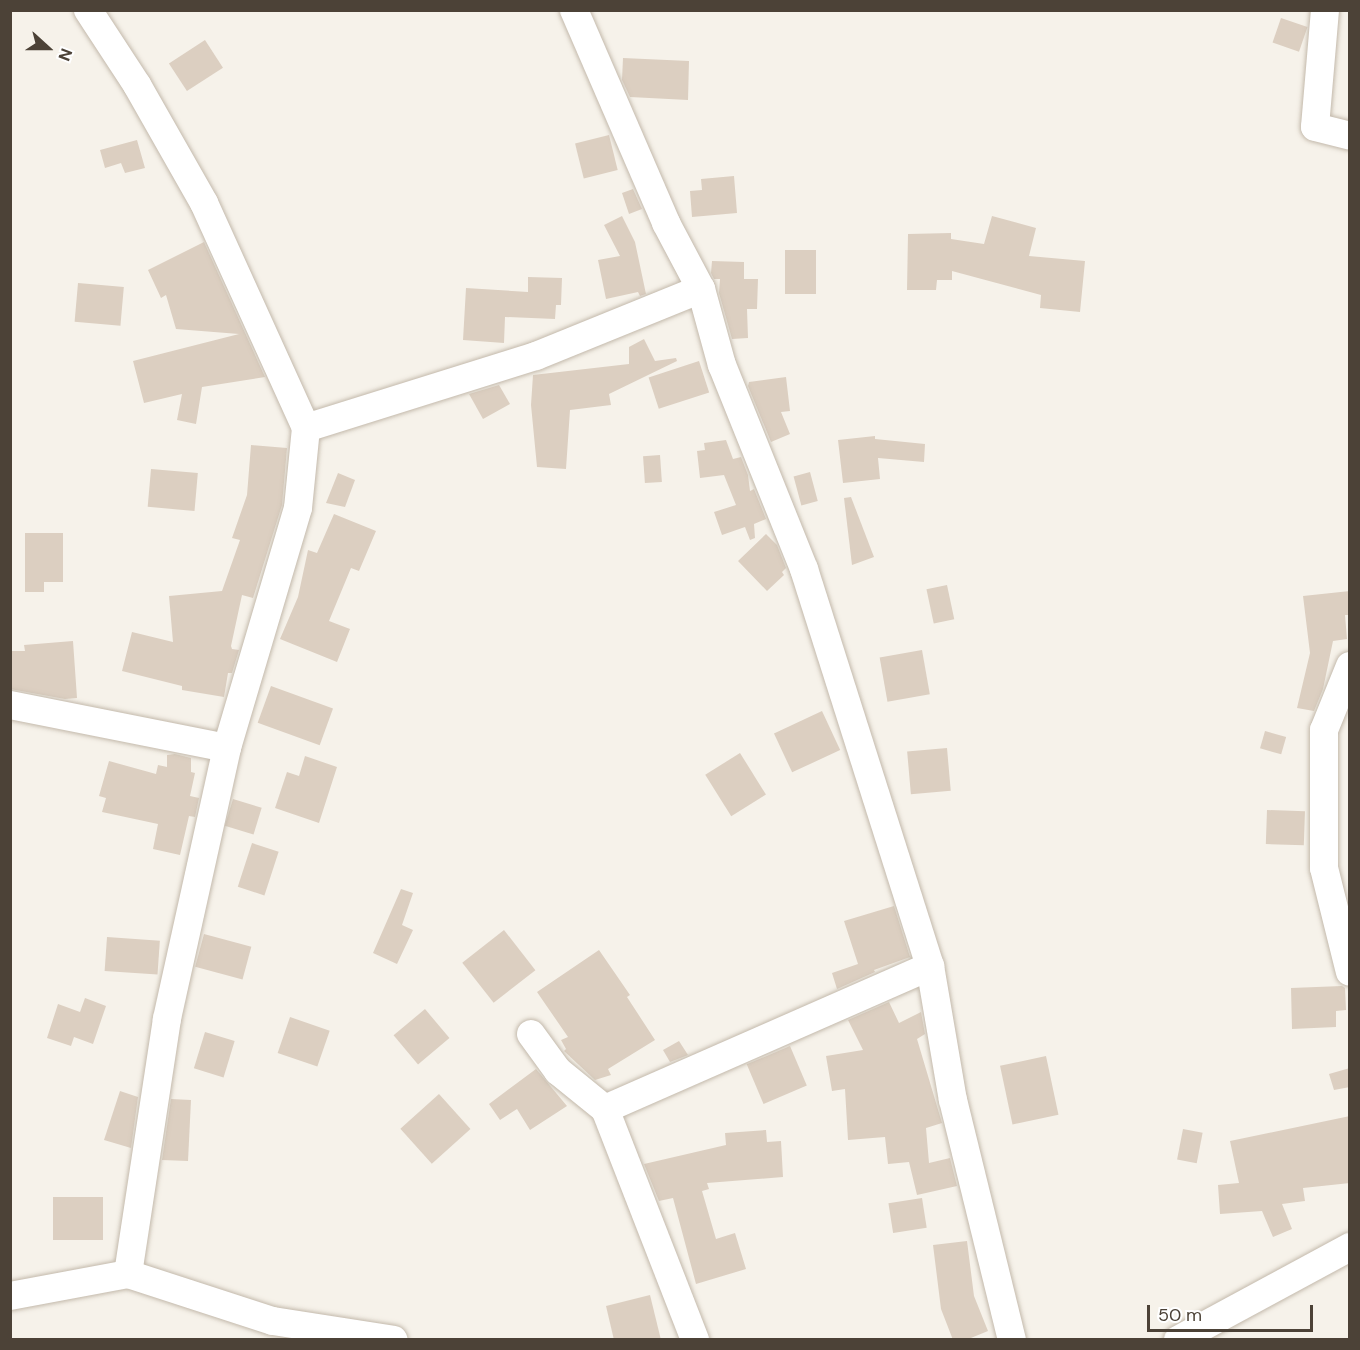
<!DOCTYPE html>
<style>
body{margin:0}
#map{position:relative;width:1360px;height:1350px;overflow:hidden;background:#f6f2ea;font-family:"DM Sans",sans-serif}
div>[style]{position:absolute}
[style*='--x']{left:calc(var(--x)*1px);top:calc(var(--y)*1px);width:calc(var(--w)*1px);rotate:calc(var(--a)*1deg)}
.building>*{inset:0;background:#dccfc1;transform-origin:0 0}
.roads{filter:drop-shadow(0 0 2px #c3b9ab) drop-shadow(0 0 2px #c3b9ab)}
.minor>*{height:28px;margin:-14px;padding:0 14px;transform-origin:14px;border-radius:14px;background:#fff}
span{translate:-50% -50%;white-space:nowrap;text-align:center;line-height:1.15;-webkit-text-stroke:4.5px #fff;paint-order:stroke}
.frame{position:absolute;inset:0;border:12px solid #4c4237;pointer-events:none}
.north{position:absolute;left:18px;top:18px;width:60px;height:60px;-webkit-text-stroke:4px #fff;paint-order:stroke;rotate:111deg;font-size:16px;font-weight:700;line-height:24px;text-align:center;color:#4c4237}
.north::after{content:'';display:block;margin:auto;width:21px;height:27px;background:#4c4237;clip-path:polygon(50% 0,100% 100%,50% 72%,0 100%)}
.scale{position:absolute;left:1147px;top:1305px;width:166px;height:27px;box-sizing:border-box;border:3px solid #4c4237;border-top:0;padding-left:8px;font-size:18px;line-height:21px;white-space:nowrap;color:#4c4237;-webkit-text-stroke:4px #fff;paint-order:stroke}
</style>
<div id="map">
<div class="building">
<div style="left:1281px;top:18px;width:28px;height:26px;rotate:19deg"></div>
<div style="left:205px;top:40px;width:33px;height:43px;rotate:57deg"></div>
<div style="clip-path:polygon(623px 58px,689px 61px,688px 100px,630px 97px,622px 80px)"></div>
<div style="left:609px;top:135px;width:36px;height:35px;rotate:76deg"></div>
<div style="clip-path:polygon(137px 140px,145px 168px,125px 173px,121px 163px,105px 168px,100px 150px)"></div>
<div style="clip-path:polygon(734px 176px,737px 213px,692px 217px,690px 191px,702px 190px,701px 179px)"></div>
<div style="clip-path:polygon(633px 189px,642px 209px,629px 214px,622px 193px)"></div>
<div style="clip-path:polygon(622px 216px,635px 242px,646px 294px,640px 296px,638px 292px,606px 299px,598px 260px,620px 256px,604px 225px)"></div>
<div style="clip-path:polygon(992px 216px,1036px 228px,1029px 256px,1085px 261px,1080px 312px,1040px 308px,1041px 295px,952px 271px,952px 280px,937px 280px,936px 290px,907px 290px,908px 234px,951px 233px,951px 239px,984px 244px)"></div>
<div style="clip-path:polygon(204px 242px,265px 377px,202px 387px,196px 424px,177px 420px,182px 394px,144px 403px,133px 361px,239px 334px,176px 329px,166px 295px,161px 298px,148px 270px)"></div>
<div style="left:785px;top:250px;width:31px;height:44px"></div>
<div style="clip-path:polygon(712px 261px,744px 262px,744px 279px,758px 279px,757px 309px,747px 309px,748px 338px,732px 339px,719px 293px,720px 279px,714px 279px,711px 273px)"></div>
<div style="clip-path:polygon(528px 277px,562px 278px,561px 305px,556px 305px,555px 319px,505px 317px,504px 343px,463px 340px,466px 288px,528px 292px)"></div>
<div style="left:78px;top:283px;width:46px;height:39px;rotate:5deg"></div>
<div style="clip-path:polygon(644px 339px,655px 361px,676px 358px,677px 361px,609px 394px,611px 405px,570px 410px,566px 469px,537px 467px,531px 405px,533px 375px,629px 364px,629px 347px)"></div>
<div style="left:699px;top:361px;width:33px;height:53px;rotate:72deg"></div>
<div style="clip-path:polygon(786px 377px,790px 411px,781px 412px,790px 434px,771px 442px,748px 386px,749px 382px)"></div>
<div style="clip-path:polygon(499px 385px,510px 404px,483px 419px,469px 394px)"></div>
<div style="clip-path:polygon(875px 436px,875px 439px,925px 444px,924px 462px,878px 458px,880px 479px,843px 483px,838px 440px)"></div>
<div style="clip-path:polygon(726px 440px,733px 459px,741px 457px,748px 475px,750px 491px,754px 489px,766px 519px,754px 524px,755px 538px,750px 540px,745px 527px,722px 535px,714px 512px,736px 505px,724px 475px,700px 478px,697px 451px,705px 450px,704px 443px)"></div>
<div style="clip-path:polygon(251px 445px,287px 448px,282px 505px,253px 598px,242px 595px,231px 646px,232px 649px,239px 650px,232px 673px,228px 673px,224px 697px,182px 690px,182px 686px,122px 671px,132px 632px,173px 642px,169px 596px,222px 591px,240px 540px,232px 538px,247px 495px)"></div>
<div style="left:660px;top:455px;width:27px;height:17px;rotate:86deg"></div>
<div style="left:151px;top:469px;width:47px;height:38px;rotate:5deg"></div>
<div style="left:810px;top:472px;width:30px;height:17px;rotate:75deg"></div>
<div style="clip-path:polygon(338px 473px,355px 480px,345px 507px,326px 503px)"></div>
<div style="clip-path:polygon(851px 497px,874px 557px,852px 565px,844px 498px)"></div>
<div style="clip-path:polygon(334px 514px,376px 531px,359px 571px,351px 568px,329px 621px,350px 629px,337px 662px,280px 639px,298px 597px,308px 550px,317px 553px)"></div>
<div style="clip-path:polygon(25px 533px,63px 533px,63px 582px,44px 582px,44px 592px,25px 592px)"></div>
<div style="clip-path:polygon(766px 534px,777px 545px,786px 568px,782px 572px,784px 575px,767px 591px,738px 561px)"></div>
<div style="left:947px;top:585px;width:35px;height:21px;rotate:78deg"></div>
<div style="clip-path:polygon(1350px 591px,1350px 615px,1345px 615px,1347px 639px,1333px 641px,1323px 689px,1314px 711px,1297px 708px,1310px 653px,1303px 596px)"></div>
<div style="clip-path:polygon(73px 641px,77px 698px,65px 699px,10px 689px,10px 651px,25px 651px,24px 645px)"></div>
<div style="left:922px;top:650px;width:45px;height:43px;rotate:80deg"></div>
<div style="left:271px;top:686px;width:66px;height:39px;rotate:20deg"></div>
<div style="left:822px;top:711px;width:43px;height:53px;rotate:65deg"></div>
<div style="left:1265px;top:731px;width:22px;height:18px;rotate:16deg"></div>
<div style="left:947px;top:748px;width:43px;height:40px;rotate:85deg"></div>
<div style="left:740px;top:753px;width:49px;height:41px;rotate:58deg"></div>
<div style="clip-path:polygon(175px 754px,191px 758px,191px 772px,195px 773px,190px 796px,199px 798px,195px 817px,189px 816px,180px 855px,153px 849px,158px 824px,102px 812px,106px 798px,99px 796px,109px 761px,156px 774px,158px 765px,167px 767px,167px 755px)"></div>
<div style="clip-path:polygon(305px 756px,337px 767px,319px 823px,275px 808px,287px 772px,299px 776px)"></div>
<div style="left:233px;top:799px;width:30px;height:28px;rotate:17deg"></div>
<div style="left:1267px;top:810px;width:38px;height:34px;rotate:2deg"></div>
<div style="left:252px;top:843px;width:28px;height:46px;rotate:18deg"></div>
<div style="clip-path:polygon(401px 889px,413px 893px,402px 925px,413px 930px,397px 964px,373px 953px)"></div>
<div style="clip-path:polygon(894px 906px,910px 957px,874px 970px,875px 972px,837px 989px,832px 973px,858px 964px,844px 921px)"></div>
<div style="left:504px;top:930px;width:51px;height:53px;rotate:52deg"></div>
<div style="left:204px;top:934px;width:49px;height:34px;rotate:15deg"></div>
<div style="left:107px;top:937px;width:53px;height:34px;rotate:4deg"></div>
<div style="clip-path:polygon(599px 950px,630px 995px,627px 997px,655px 1040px,608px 1069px,611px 1075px,595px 1080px,564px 1051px,566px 1049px,561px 1040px,568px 1037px,537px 992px)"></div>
<div style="clip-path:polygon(1342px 986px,1345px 988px,1346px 1010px,1336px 1011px,1336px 1027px,1292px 1029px,1291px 988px)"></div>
<div style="clip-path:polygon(85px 998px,106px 1006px,93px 1044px,74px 1037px,71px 1046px,47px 1038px,58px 1004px,80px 1012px)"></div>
<div style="clip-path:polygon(889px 1002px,899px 1023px,921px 1012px,925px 1034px,917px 1039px,942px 1123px,926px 1128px,929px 1163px,950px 1158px,957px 1186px,917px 1195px,909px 1162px,888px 1164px,885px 1137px,848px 1140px,845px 1089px,832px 1091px,826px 1056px,863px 1050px,848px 1020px)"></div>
<div style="left:425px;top:1009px;width:38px;height:41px;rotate:50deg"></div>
<div style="left:290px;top:1017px;width:42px;height:38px;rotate:19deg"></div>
<div style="left:205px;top:1032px;width:31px;height:38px;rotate:17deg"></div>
<div style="clip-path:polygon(679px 1041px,688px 1055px,670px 1062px,663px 1050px)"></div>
<div style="left:790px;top:1046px;width:43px;height:47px;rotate:67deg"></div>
<div style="left:1046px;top:1056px;width:60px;height:47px;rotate:78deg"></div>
<div style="clip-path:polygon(1350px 1068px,1350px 1087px,1334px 1090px,1329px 1074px)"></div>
<div style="clip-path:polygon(536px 1069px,567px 1106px,530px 1130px,517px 1109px,500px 1120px,489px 1104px)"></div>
<div style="clip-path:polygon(120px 1091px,138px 1097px,131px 1148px,104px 1140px)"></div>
<div style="left:439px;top:1094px;width:47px;height:52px;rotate:48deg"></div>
<div style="clip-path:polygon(171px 1099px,191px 1100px,188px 1161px,162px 1160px)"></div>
<div style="clip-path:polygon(1350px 1116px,1350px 1183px,1303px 1188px,1305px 1201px,1282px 1204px,1292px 1229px,1273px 1237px,1262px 1211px,1220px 1214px,1218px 1185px,1239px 1183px,1230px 1141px)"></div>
<div style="left:1183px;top:1129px;width:20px;height:31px;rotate:11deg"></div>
<div style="clip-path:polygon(766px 1130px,767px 1142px,781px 1141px,783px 1177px,707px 1183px,709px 1189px,702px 1191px,716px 1239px,735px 1233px,746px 1269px,696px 1284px,673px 1198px,659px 1201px,644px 1164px,726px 1145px,725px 1133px)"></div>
<div style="left:53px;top:1197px;width:50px;height:43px"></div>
<div style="left:922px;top:1198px;width:30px;height:34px;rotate:81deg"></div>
<div style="clip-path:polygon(967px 1241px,974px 1296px,988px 1331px,966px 1340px,953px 1340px,941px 1309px,933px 1245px)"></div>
<div style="clip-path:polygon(650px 1295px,661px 1340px,614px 1340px,606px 1306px)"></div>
</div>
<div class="roads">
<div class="minor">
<div style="--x:88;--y:10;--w:90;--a:56.8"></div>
<div style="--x:137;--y:85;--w:136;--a:60.4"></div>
<div style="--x:204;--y:203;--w:247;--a:65.6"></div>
<div style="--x:306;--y:428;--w:80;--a:95.7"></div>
<div style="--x:298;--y:508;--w:250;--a:106.5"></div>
<div style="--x:227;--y:748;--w:278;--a:102.5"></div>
<div style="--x:167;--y:1019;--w:258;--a:98.7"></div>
<div style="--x:574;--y:10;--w:232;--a:66.6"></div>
<div style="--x:666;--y:223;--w:75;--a:62.1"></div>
<div style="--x:701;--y:289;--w:79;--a:74.6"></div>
<div style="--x:722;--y:365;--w:220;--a:68.1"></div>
<div style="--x:804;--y:569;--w:417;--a:72.4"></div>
<div style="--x:930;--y:966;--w:136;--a:80.3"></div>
<div style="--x:953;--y:1100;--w:247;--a:76.2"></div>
<div style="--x:1325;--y:10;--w:117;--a:94.9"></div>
<div style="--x:1315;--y:127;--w:36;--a:14"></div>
<div style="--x:306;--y:428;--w:241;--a:-17.4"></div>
<div style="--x:536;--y:356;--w:178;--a:-22.1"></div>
<div style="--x:1350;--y:666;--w:69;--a:112.1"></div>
<div style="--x:1324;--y:730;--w:138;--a:90"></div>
<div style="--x:1324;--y:868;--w:107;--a:76"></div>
<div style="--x:10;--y:705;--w:221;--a:11.2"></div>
<div style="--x:531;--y:1034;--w:46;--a:53.9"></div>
<div style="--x:558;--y:1071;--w:60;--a:39"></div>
<div style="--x:605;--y:1109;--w:248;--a:68.7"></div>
<div style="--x:605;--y:1109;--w:355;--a:-23.7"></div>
<div style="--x:10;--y:1296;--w:120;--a:-10.6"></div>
<div style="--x:128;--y:1274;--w:152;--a:18"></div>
<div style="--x:273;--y:1321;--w:122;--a:8.9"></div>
<div style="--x:1178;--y:1340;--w:196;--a:-28.4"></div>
</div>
</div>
<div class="frame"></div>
<div class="north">N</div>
<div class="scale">50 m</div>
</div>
